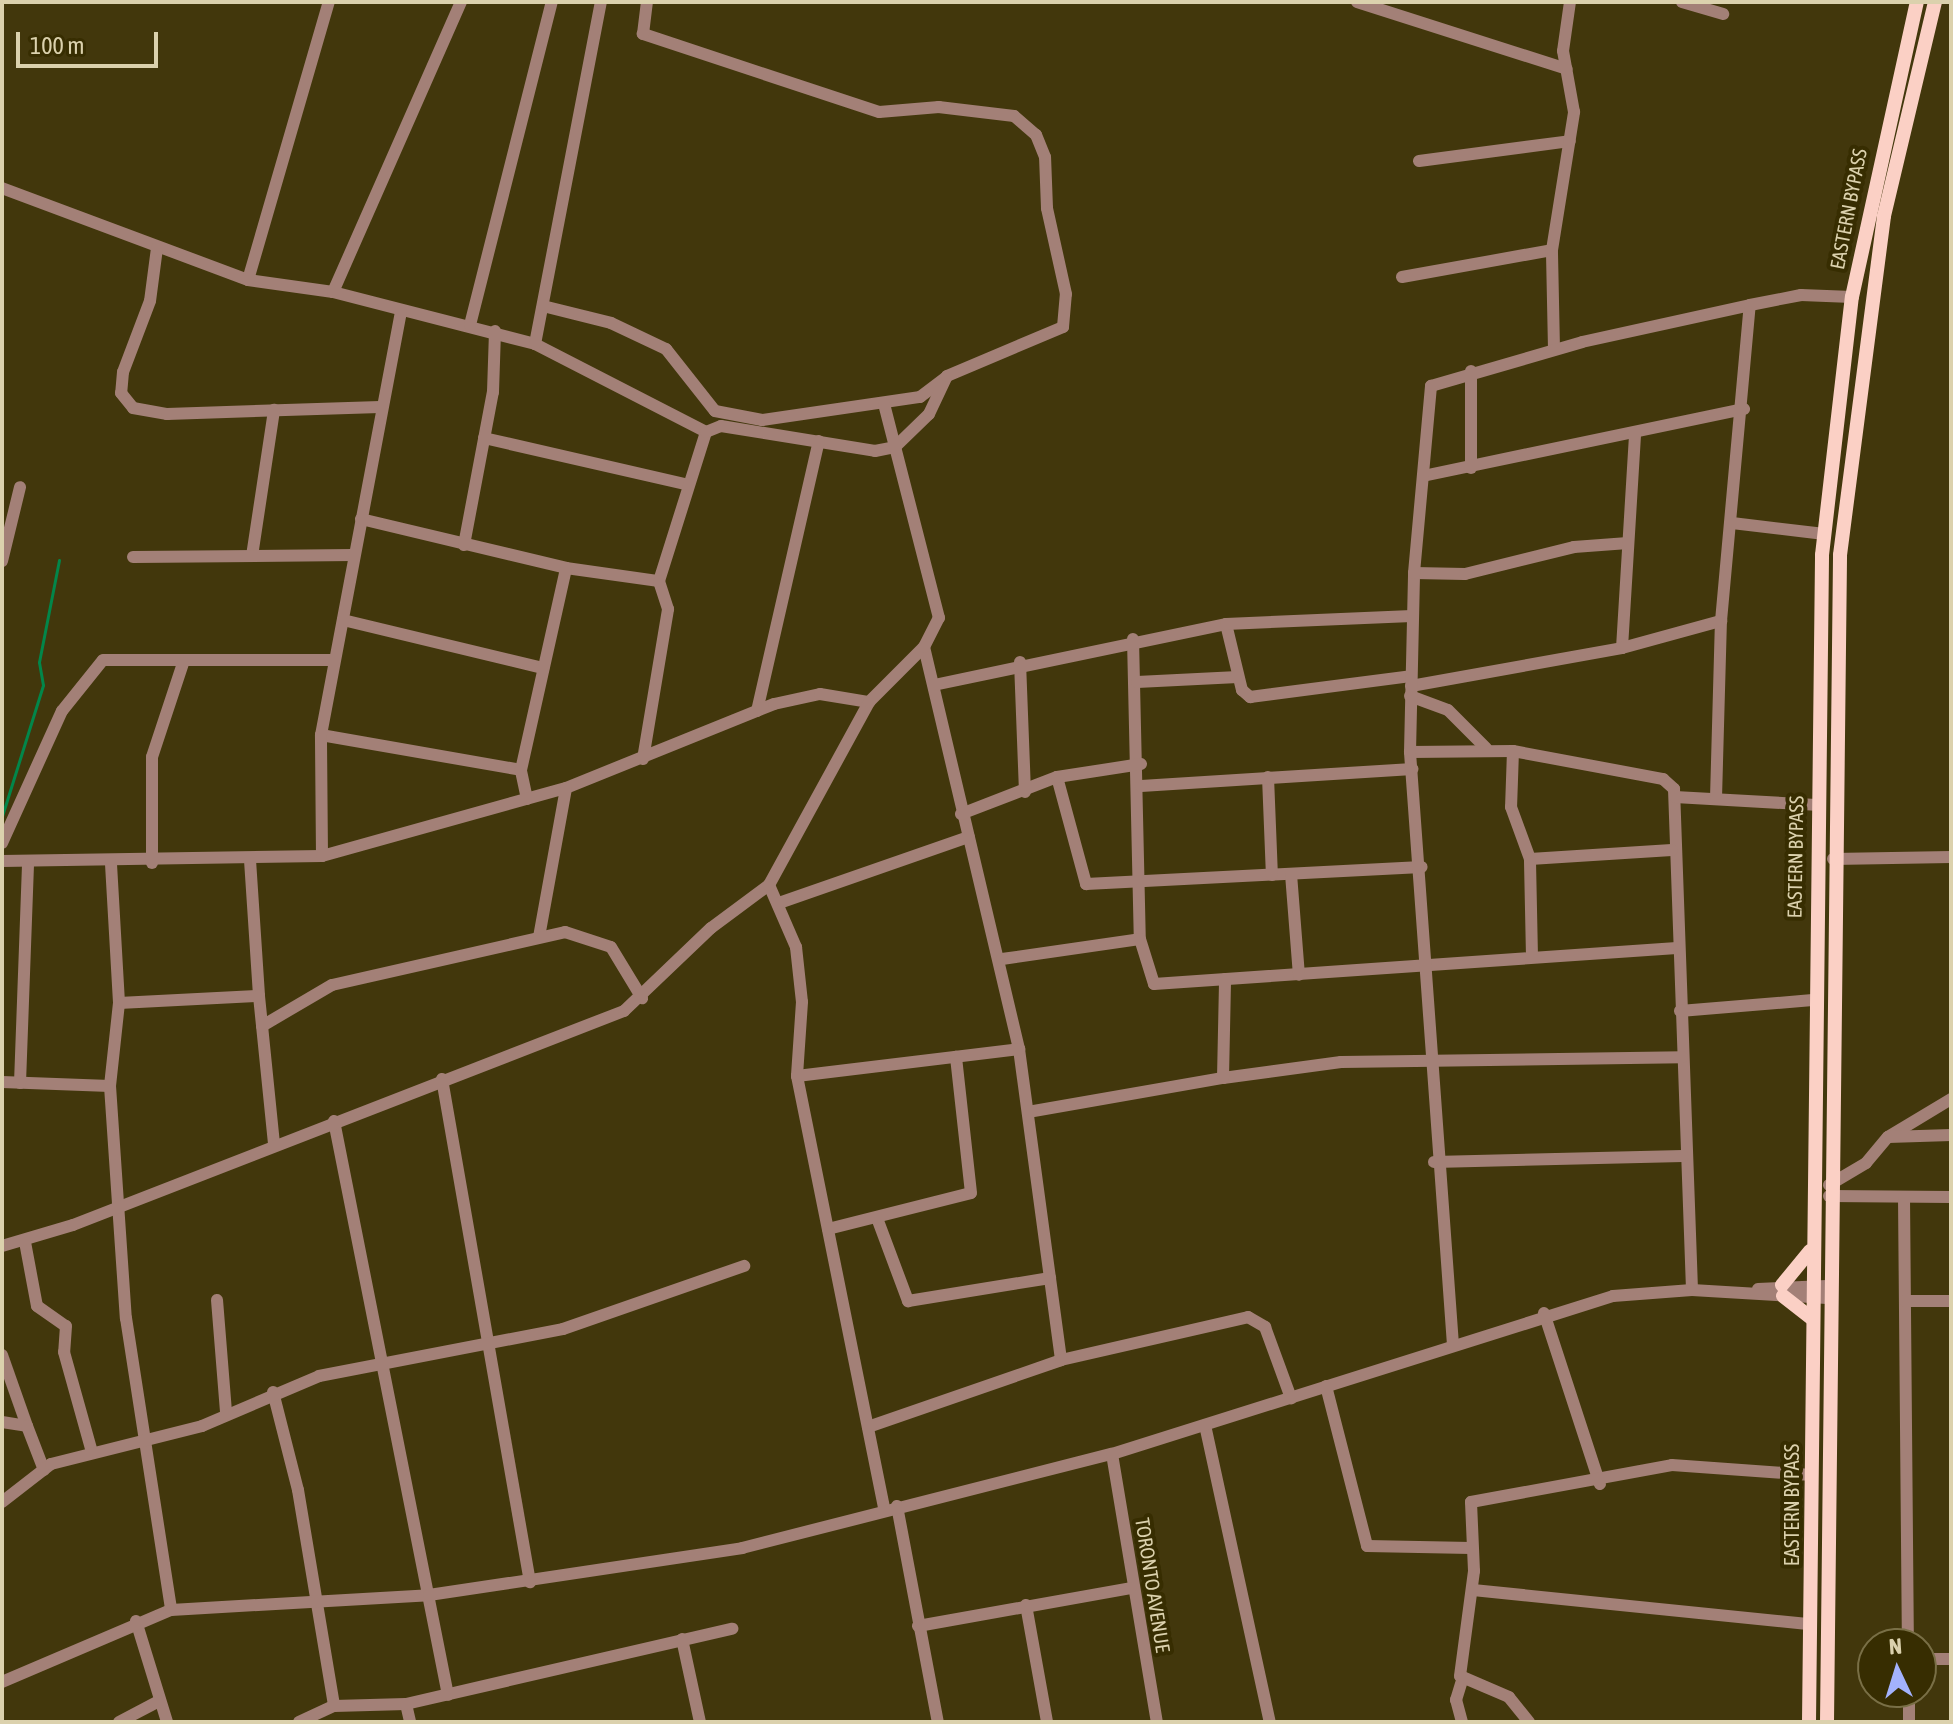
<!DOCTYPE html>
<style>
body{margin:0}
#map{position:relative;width:1953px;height:1724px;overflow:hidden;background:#42370c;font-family:"Asap Condensed",sans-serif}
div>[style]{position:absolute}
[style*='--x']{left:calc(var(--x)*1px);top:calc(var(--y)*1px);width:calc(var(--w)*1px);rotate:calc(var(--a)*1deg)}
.stream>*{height:3px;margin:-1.5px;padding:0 1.5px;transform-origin:1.5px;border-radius:1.5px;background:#02864a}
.minor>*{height:12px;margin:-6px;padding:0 6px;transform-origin:6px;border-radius:6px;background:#a38077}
.major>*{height:14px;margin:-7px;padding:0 7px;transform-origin:7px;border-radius:7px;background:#fbd0c5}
span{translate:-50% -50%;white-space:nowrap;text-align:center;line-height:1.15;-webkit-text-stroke:8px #372d01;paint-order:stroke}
.street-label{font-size:20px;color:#dbd1ad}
.frame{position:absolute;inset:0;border:4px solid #dbd1ad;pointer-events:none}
.north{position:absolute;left:1857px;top:1628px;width:80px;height:80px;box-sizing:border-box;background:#372d01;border:2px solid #796f46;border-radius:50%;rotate:356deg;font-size:22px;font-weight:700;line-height:32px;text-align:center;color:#dbd1ad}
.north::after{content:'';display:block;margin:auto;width:28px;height:36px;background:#a3b2fd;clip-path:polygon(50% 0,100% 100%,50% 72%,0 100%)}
.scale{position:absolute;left:16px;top:32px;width:142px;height:36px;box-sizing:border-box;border:4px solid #dbd1ad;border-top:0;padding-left:10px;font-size:24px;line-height:28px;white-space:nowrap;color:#dbd1ad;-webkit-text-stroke:6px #372d01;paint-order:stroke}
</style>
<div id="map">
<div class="stream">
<div style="--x:2;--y:816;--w:137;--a:-72.6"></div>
<div style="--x:43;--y:685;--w:23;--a:-100"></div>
<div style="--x:39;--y:662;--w:104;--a:-78.9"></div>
</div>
<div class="minor">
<div style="--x:1357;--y:2;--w:220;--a:17.7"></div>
<div style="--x:1682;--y:2;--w:43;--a:16.3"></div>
<div style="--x:1419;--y:161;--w:152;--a:-7.5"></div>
<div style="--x:2;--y:188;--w:263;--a:20.5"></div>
<div style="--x:248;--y:280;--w:86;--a:8"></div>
<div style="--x:333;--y:292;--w:209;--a:14.4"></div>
<div style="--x:535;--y:344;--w:192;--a:27.2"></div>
<div style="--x:157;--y:248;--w:53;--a:97.5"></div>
<div style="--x:150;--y:301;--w:76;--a:110.8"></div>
<div style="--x:123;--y:372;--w:21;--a:95"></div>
<div style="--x:121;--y:393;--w:19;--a:51"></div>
<div style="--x:133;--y:408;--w:35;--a:10"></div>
<div style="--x:167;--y:414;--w:213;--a:-1.9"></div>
<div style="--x:1402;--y:277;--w:152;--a:-10.2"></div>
<div style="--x:248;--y:280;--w:290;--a:-73.8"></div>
<div style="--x:333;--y:292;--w:317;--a:-66.2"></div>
<div style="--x:543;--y:306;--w:70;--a:14"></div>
<div style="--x:611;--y:323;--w:61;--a:25.3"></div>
<div style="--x:666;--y:349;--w:79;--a:51.7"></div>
<div style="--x:715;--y:411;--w:48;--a:10.8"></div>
<div style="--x:762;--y:420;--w:160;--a:-8.3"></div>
<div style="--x:920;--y:397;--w:31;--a:-37"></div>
<div style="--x:470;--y:325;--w:333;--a:-75.8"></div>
<div style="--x:535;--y:344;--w:348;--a:-79.1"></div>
<div style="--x:1554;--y:349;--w:99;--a:-91.2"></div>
<div style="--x:1552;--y:250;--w:140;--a:-80.9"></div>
<div style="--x:1574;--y:112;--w:62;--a:-100.2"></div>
<div style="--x:1563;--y:51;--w:49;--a:-81.9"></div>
<div style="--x:1471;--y:371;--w:97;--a:90"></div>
<div style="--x:484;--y:438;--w:206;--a:12.9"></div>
<div style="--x:1423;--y:476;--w:328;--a:-11.8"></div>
<div style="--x:361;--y:519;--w:211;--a:13.4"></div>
<div style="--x:566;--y:568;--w:94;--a:8"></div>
<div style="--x:659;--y:581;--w:156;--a:-72.5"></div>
<div style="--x:706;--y:432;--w:16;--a:-22"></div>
<div style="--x:721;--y:426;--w:156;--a:9.2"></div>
<div style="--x:875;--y:451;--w:20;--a:-11"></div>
<div style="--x:895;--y:447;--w:47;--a:-44.1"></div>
<div style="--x:929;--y:414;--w:42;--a:-64.7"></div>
<div style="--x:947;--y:376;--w:126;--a:-22.9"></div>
<div style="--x:1063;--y:327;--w:33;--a:-85"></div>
<div style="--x:1066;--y:294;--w:88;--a:-102.5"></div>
<div style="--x:1047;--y:208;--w:51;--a:-92.2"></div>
<div style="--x:1045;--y:157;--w:24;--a:-112"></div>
<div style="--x:1036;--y:135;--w:29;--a:-139"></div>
<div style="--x:1014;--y:116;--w:76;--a:-173.2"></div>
<div style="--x:939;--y:107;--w:60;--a:175.2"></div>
<div style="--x:879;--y:112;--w:249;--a:-161.7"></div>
<div style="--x:643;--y:34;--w:32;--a:-83"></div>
<div style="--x:1732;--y:523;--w:93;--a:6.8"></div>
<div style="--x:464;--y:545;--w:156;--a:-79.3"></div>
<div style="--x:493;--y:392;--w:61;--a:-88.1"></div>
<div style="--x:252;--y:556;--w:148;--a:-81.4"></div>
<div style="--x:133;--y:557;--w:220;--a:-0.5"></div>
<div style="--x:2;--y:561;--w:76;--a:-76.3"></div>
<div style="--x:1414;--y:573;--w:51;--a:1.1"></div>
<div style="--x:1465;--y:574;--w:112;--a:-13.9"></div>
<div style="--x:1574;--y:547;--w:54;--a:-4.2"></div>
<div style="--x:343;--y:620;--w:206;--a:13.5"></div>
<div style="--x:1226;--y:624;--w:68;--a:76.4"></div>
<div style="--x:1242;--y:690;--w:11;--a:41"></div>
<div style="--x:1250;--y:697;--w:162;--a:-7.4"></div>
<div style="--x:1133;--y:639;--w:300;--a:88.7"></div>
<div style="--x:1140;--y:939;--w:47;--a:72.7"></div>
<div style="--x:1154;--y:984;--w:524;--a:-3.94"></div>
<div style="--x:924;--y:647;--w:413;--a:76.7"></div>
<div style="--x:1019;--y:1049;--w:314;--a:82.3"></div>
<div style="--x:1622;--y:648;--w:215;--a:-86.5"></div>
<div style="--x:1020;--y:662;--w:130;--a:87.8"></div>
<div style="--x:1137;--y:682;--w:101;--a:-2.8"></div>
<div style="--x:934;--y:685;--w:298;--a:-11.8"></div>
<div style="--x:1226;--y:624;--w:186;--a:-2.5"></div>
<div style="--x:1411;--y:686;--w:214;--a:-10.2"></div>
<div style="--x:1622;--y:648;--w:103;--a:-15.3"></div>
<div style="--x:1410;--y:696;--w:40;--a:20.2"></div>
<div style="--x:1448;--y:710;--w:54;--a:45"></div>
<div style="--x:757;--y:711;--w:277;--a:-77.1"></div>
<div style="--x:321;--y:735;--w:203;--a:9.9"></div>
<div style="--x:1513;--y:751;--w:56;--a:92"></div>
<div style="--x:1511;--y:807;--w:55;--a:69.9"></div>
<div style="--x:1410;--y:752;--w:103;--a:-0.6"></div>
<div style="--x:1513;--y:751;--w:153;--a:10.6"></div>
<div style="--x:1663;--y:779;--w:15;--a:42"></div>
<div style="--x:1674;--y:789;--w:501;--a:87.94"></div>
<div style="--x:643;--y:759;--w:152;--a:-80.5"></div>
<div style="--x:668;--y:609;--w:29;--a:-108"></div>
<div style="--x:1057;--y:777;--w:111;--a:74.8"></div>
<div style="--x:1086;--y:884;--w:336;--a:-2.9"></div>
<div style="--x:1268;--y:777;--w:98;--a:87.7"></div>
<div style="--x:1141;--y:786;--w:272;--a:-3.6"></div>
<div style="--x:1675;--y:797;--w:141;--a:3.2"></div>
<div style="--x:1716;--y:798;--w:177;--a:-88.4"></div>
<div style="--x:1721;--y:621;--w:317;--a:-84.8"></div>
<div style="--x:527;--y:799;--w:30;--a:-102"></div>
<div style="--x:521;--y:770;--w:207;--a:-77.4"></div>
<div style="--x:961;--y:814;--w:103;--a:-21.1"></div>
<div style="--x:1057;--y:777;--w:85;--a:-8.8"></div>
<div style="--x:2;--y:843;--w:145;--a:-65.6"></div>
<div style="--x:62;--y:711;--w:65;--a:-51.2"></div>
<div style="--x:103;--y:660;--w:230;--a:0"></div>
<div style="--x:322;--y:856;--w:121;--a:-90.5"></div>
<div style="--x:321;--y:735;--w:431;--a:-79.3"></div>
<div style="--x:1833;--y:859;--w:118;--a:-1"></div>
<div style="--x:250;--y:860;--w:136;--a:86.2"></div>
<div style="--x:2;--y:861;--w:320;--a:-0.9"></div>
<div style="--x:322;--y:856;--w:253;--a:-15.6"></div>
<div style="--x:566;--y:788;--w:224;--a:-22"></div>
<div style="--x:774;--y:704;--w:47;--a:-12.3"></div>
<div style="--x:820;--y:694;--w:50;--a:9.3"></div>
<div style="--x:152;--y:863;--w:106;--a:-90"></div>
<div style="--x:152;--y:757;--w:99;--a:-71.7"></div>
<div style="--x:111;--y:864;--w:139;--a:86.7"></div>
<div style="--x:119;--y:1003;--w:83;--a:96.2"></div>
<div style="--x:110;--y:1086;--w:233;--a:86.1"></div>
<div style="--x:126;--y:1318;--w:295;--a:81.2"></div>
<div style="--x:1291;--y:874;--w:101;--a:85.5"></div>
<div style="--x:769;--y:885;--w:68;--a:66.5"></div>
<div style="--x:796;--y:947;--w:55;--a:83.8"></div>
<div style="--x:802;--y:1002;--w:74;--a:93.9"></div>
<div style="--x:797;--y:1076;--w:442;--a:78.6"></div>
<div style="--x:779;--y:903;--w:201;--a:-19.2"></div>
<div style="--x:539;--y:937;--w:151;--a:-79.7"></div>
<div style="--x:1532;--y:957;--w:98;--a:-91.2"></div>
<div style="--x:1530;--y:859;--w:142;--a:-3.6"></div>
<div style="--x:1002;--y:959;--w:139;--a:-8.2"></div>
<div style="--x:119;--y:1003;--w:140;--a:-2.9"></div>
<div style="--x:259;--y:996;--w:149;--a:84.2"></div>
<div style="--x:1680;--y:1011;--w:133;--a:-4.7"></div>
<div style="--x:262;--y:1026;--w:81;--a:-30.4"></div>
<div style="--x:332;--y:985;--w:239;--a:-12.8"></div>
<div style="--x:565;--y:932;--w:48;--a:18.1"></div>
<div style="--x:611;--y:947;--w:60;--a:58.7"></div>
<div style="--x:797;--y:1076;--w:224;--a:-6.9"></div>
<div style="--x:1223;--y:1078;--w:119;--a:-7.7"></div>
<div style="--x:1341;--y:1062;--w:341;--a:-0.8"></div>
<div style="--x:442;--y:1079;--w:511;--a:80.08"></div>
<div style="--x:2;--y:1082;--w:108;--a:2.1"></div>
<div style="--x:20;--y:1083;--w:222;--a:-87.9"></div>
<div style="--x:1028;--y:1112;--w:198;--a:-9.9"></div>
<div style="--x:1223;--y:1078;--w:99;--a:-88.8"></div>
<div style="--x:334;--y:1121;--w:585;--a:78.77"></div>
<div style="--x:1888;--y:1137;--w:74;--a:-31.1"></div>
<div style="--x:1434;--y:1162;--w:249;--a:-1.4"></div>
<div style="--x:1829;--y:1185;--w:43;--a:-30.7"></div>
<div style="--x:1866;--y:1163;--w:34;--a:-50"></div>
<div style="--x:1888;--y:1137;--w:63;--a:-1.8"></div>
<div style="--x:1829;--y:1196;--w:122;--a:0.5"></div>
<div style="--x:1904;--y:1197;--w:447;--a:89.5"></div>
<div style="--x:877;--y:1218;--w:89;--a:69.5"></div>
<div style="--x:908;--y:1301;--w:144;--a:-9.2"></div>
<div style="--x:828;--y:1229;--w:147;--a:-14.1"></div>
<div style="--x:971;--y:1193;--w:137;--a:-96.3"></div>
<div style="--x:25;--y:1242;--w:65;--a:79.4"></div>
<div style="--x:37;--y:1306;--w:35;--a:35"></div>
<div style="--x:66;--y:1326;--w:26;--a:94"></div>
<div style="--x:64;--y:1352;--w:104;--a:74.4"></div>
<div style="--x:2;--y:1246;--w:74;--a:-16.5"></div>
<div style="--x:73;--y:1225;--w:591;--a:-21.23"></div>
<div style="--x:624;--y:1011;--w:120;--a:-43.7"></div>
<div style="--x:711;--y:928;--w:72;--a:-36.6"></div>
<div style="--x:769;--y:885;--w:209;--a:-61.3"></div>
<div style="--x:869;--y:702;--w:78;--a:-45"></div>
<div style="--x:924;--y:647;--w:33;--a:-63"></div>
<div style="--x:939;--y:618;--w:221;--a:-104.4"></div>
<div style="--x:1758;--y:1289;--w:69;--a:-2.5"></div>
<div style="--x:217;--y:1300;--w:113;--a:85.4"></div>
<div style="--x:1905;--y:1301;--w:46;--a:0"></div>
<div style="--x:1544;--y:1313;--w:180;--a:71.9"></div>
<div style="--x:1453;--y:1345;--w:595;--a:-94.15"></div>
<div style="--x:1410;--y:752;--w:179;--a:-88.7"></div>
<div style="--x:1414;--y:573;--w:188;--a:-84.8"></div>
<div style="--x:1431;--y:386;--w:157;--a:-16.2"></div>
<div style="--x:1582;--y:342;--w:172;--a:-12.4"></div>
<div style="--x:1750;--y:305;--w:52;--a:-11.1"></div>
<div style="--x:1801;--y:295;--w:51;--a:2.2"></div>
<div style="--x:2;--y:1355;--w:75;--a:70.6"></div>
<div style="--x:1326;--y:1386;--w:165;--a:75.6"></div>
<div style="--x:1367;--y:1546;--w:104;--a:1.1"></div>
<div style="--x:273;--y:1392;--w:101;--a:75.7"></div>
<div style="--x:298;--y:1490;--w:219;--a:80.5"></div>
<div style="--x:2;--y:1422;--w:25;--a:9"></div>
<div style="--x:27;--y:1426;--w:47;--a:68.9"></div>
<div style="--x:1205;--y:1425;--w:304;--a:77.7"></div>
<div style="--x:868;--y:1427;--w:204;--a:-19.1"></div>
<div style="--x:1061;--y:1360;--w:192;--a:-12.9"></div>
<div style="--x:1248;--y:1317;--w:20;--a:30"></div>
<div style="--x:1265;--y:1327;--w:76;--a:69.9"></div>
<div style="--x:1112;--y:1454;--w:272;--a:80.5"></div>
<div style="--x:2;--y:1502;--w:62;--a:-37.8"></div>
<div style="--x:51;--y:1464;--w:156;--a:-14.1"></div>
<div style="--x:202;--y:1426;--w:127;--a:-23.1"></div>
<div style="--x:319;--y:1376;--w:248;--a:-10.9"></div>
<div style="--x:563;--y:1329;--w:192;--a:-19.2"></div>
<div style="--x:897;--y:1506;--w:220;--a:79.3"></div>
<div style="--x:1473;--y:1590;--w:339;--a:5.8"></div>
<div style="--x:1026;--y:1605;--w:119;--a:79.8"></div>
<div style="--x:136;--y:1621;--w:106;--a:72.9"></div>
<div style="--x:918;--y:1626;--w:216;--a:-10.1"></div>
<div style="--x:682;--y:1639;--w:85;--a:77.8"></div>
<div style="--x:1921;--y:1659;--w:30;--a:0"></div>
<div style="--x:2;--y:1682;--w:184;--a:-23.1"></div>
<div style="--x:171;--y:1610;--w:258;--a:-3.3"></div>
<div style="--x:429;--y:1595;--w:317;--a:-8.5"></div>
<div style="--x:742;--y:1548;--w:382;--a:-14.3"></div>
<div style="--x:1112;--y:1454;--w:525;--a:-17.5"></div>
<div style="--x:1613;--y:1296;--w:79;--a:-4.3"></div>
<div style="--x:1692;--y:1290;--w:135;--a:3.4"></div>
<div style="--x:1909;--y:1692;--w:30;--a:90"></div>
<div style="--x:406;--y:1704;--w:18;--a:77"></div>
<div style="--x:119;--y:1722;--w:45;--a:-27.7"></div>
<div style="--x:299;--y:1722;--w:38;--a:-25"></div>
<div style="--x:334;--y:1706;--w:72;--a:-1.6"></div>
<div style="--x:406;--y:1704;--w:335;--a:-13"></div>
<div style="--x:1462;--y:1722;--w:23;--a:-105"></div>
<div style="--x:1456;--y:1700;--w:21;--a:-73"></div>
<div style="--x:1529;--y:1722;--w:32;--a:-129"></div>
<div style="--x:1509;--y:1697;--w:53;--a:-156.8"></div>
<div style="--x:1460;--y:1676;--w:106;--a:-82.4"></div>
<div style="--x:1474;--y:1571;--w:69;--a:-92.5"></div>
<div style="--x:1471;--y:1502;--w:204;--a:-10.4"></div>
<div style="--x:1672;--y:1465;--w:139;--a:4.1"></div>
</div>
<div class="major">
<div style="--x:1782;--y:1285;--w:44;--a:-50.5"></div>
<div style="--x:1783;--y:1296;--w:37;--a:38"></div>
<div style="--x:1809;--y:1722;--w:1167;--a:-89.36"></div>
<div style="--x:1822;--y:555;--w:260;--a:-83.4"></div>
<div style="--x:1852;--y:297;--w:302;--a:-77.6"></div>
<div style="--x:1827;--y:1722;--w:1167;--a:-89.36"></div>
<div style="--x:1840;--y:555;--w:342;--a:-82.6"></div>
<div style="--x:1884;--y:216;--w:220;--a:-76.6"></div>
</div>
<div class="street-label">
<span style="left:1848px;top:209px;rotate:-79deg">EASTERN BYPASS</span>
<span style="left:1795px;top:857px;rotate:-89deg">EASTERN BYPASS</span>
<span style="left:1791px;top:1505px;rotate:-90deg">EASTERN BYPASS</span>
<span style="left:1153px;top:1585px;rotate:81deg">TORONTO AVENUE</span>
</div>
<div class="frame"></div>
<div class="north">N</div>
<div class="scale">100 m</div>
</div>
